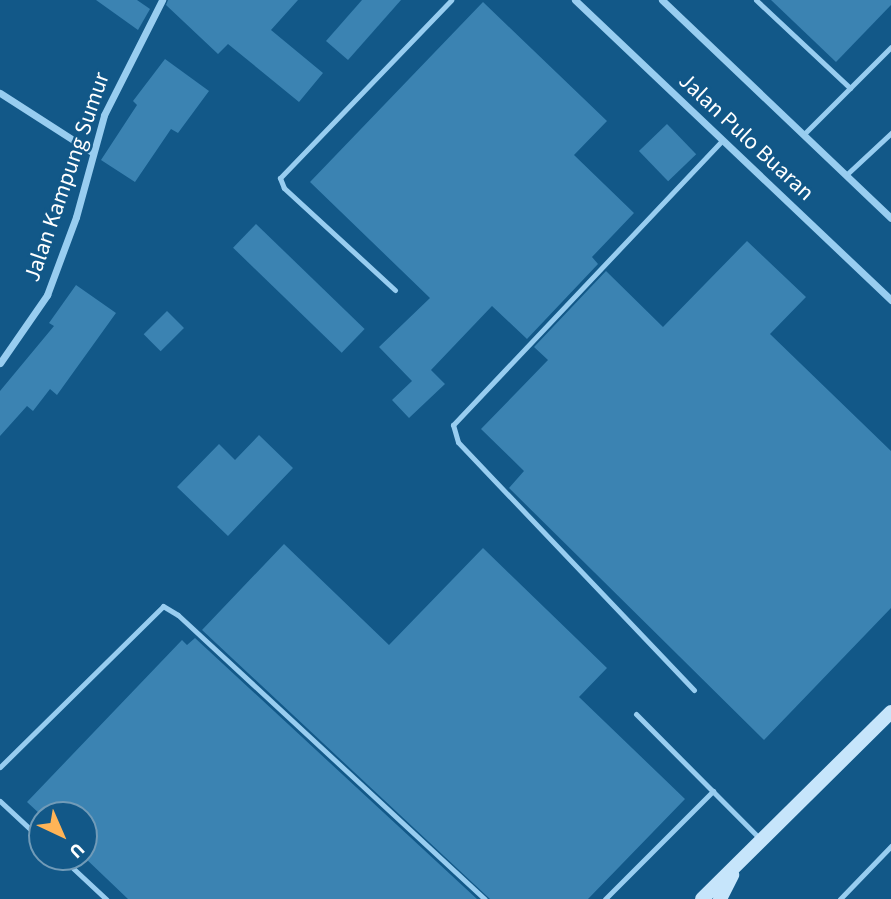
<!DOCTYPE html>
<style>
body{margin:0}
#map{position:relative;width:891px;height:899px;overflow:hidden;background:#125888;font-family:"Source Sans 3",sans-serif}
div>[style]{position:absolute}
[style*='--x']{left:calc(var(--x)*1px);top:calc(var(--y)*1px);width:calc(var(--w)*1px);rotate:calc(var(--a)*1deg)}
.building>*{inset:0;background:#3b83b2;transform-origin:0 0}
.lane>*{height:5px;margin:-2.5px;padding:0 2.5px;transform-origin:2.5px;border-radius:2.5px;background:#98cdf0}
.street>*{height:7px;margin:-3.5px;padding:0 3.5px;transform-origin:3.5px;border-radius:3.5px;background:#98cdf0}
.secondary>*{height:14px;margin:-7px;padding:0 7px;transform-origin:7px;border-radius:7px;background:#c6e5fb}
span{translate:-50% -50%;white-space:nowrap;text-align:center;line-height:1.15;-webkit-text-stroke:5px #125888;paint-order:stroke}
.street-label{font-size:23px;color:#fff}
.north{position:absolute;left:28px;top:801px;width:70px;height:70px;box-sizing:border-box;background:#125888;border:2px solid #719bb8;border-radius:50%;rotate:136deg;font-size:19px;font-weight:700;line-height:28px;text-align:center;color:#fff}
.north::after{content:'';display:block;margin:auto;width:24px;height:32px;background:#ffb457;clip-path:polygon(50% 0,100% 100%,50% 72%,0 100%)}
</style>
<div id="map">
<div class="building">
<div style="clip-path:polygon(96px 0,137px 0,150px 9px,138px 30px)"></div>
<div style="clip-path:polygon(168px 0,298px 0,271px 30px,323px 73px,299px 102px,228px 44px,218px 54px,166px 5px)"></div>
<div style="clip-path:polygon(362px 0,401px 0,348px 60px,326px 41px)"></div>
<div style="clip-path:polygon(771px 0,891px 0,891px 5px,836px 62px)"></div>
<div style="clip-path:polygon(483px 2px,607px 121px,574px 155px,634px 213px,592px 257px,598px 264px,527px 339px,492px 306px,431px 370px,445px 384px,409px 418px,392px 400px,412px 381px,379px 347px,430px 298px,310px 182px)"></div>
<div style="clip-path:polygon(165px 59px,209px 91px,178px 133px,171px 129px,135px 182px,101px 160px,137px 105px,133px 101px)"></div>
<div style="left:667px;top:124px;width:42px;height:39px;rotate:46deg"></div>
<div style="left:256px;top:224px;width:151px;height:33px;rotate:44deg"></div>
<div style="clip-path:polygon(747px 241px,806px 297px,770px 334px,891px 451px,891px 608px,764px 740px,509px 488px,524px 471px,481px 429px,548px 360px,534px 347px,606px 271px,663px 327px)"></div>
<div style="clip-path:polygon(76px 285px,116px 313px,57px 395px,50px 389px,33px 411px,27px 406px,0 436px,0 391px,54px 326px,49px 323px)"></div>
<div style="left:167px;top:311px;width:24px;height:33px;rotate:45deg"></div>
<div style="clip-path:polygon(259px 435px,293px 468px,228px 536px,177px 487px,219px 444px,235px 460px)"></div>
<div style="clip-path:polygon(284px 544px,389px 645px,483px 548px,607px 668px,579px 697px,685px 799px,588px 899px,490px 899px,202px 630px)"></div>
<div style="clip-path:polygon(195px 638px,477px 899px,128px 899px,84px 857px,84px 815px,41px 815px,27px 802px,182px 640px,187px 645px)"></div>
</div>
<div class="lane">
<div style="--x:756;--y:0;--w:129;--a:43.1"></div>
<div style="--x:804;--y:134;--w:123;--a:-45"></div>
<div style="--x:846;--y:175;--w:62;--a:-43"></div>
<div style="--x:395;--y:290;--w:151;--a:-137.4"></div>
<div style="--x:284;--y:188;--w:11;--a:-112"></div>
<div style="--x:280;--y:178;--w:247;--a:-46.1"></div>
<div style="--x:694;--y:690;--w:342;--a:-133.6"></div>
<div style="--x:458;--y:442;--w:18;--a:-106"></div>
<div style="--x:453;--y:425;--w:391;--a:-46.6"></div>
<div style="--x:636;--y:714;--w:177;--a:45.2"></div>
<div style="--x:0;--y:767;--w:229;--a:-44.6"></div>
<div style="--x:163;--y:606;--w:17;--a:31"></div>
<div style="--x:178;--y:615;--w:418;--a:42.8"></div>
<div style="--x:0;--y:801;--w:57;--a:42.9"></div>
<div style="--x:61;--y:857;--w:62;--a:43"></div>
<div style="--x:605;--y:899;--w:153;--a:-45"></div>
<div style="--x:840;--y:899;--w:74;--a:-46.1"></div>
</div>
<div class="street">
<div style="--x:575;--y:0;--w:436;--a:43.5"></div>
<div style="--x:662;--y:0;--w:316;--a:43.6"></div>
<div style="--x:0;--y:93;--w:109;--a:32.7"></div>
<div style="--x:0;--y:363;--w:83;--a:-55.3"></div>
<div style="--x:47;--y:295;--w:83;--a:-69.6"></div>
<div style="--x:76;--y:217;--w:106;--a:-74.6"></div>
<div style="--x:104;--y:115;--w:129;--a:-63.2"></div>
</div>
<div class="secondary">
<div style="--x:702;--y:899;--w:266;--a:-44.7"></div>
<div style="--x:720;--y:899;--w:27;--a:-63"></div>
</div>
<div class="street-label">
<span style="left:746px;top:137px;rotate:43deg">Jalan Pulo Buaran</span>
<span style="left:67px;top:177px;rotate:-71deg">Jalan Kampung Sumur</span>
</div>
<div class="north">U</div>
</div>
